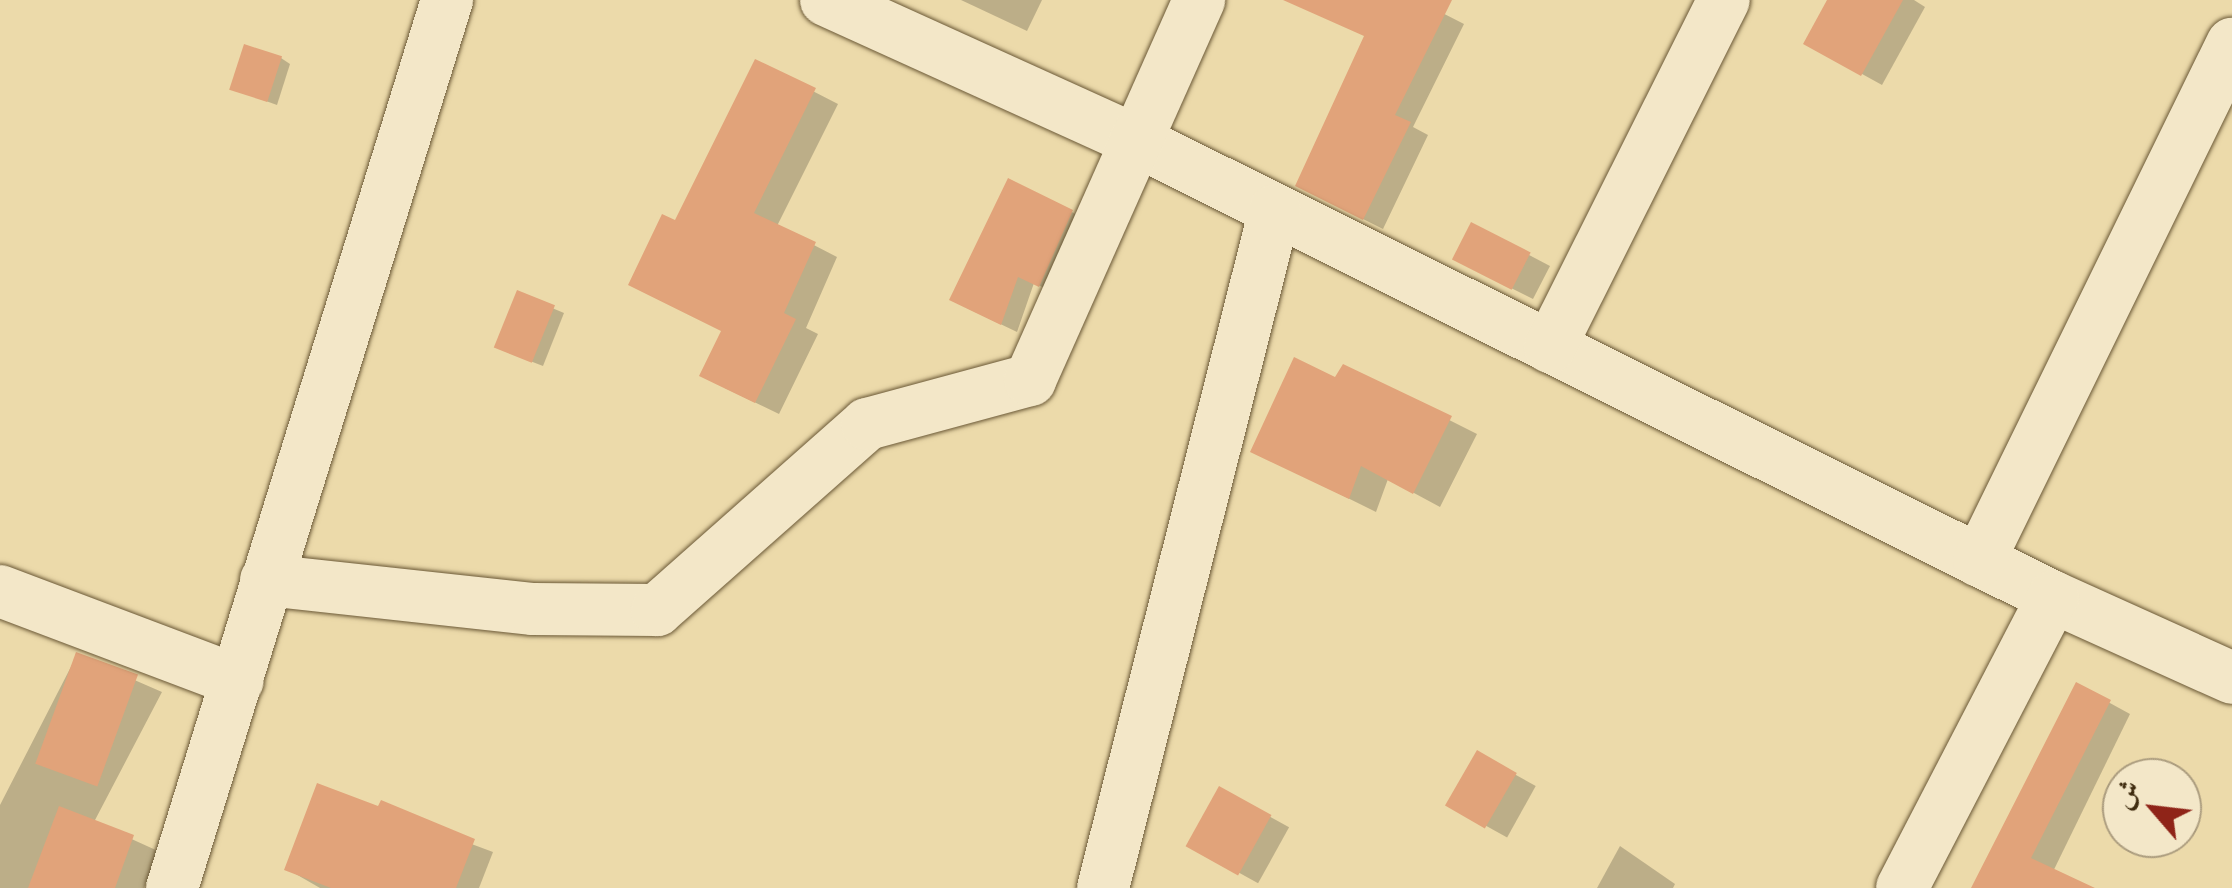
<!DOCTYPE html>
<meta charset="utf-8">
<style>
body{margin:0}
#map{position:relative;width:2232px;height:888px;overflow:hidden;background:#ecdaaa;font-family:"IM FELL DW Pica",Amiri,serif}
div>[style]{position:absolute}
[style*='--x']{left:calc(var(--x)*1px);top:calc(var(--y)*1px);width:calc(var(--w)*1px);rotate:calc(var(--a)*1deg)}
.shadow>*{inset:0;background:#0003;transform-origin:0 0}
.building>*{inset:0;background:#e1a37a;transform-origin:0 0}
.roads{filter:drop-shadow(0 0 2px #6a5836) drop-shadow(0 0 2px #6a5836)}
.street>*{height:52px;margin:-26px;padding:0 26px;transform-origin:26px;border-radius:26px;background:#f3e7c8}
span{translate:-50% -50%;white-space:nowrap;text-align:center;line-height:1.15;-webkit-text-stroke:9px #f3e7c8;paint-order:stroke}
.north{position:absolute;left:2102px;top:758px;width:100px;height:100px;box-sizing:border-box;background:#f3e7c8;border:2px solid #ab9c7e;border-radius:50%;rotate:298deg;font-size:28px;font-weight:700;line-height:40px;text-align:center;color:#3f2c0f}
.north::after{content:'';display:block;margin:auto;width:35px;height:45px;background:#8f2418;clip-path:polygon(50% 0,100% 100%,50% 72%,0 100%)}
</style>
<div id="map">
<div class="shadow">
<div style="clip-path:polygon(961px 0,1042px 0,1027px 31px)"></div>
<div style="clip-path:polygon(1315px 0,1417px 0,1464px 24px,1413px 127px,1428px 135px,1383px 229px,1317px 196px,1367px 37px)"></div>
<div style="clip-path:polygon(1830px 0,1914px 0,1925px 7px,1882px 85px,1806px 43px)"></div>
<div style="clip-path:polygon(281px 58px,290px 64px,277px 105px,233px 89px)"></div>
<div style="clip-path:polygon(756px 62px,838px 104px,777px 226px,837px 257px,806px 328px,818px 334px,779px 414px,725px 388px,723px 332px,676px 224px)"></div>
<div style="clip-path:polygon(1072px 212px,1087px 221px,1055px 293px,1034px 283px,1017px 332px,967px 308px)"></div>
<div style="clip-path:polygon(1472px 225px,1550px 266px,1533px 299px,1475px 270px)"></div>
<div style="clip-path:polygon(519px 294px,564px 313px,543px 366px,507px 352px)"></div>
<div style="clip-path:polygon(1344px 367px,1477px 434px,1440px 507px,1388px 479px,1376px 512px,1253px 451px,1337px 381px)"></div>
<div style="clip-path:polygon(77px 655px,162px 692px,94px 822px,158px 851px,144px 888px,0 888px,0 805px)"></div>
<div style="clip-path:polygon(2077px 685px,2130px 714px,2045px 888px,1978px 888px)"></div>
<div style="left:1478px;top:754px;width:66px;height:59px;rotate:29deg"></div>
<div style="left:1220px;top:789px;width:79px;height:64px;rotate:29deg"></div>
<div style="clip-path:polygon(380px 810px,493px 852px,479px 888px,320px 888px,287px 869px)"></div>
<div style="clip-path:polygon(1620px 846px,1675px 884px,1673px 888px,1597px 888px)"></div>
</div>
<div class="building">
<div style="clip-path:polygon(1283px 0,1452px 0,1395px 115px,1411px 122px,1363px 220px,1295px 186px,1364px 36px)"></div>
<div style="clip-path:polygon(1827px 0,1903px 0,1861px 76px,1803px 44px)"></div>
<div style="left:244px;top:44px;width:40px;height:48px;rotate:18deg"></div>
<div style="clip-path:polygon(755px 59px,816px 88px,754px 213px,816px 242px,784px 313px,796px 319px,755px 403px,699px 376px,721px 331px,628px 285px,662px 214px,675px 220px)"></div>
<div style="clip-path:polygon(1008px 178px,1073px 210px,1039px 287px,1018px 277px,1001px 325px,949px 300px)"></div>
<div style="left:1471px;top:222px;width:67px;height:42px;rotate:27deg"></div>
<div style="left:517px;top:290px;width:41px;height:62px;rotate:22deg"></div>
<div style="clip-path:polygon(1294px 357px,1335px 377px,1343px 364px,1452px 416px,1413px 494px,1361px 466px,1349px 499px,1250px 452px)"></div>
<div style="left:76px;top:652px;width:66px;height:119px;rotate:20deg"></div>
<div style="clip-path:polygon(2076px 682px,2111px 700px,2031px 858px,2095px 888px,1971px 888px)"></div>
<div style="left:1477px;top:750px;width:46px;height:64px;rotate:30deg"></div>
<div style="clip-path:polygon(317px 783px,378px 806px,381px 800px,475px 839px,456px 888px,331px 888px,284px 870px)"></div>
<div style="left:1219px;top:786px;width:60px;height:69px;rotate:29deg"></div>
<div style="clip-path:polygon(59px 806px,134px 835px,115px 888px,28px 888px)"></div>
</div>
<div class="roads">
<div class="street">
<div style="--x:826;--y:0;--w:339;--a:24.4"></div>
<div style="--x:1135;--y:140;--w:1025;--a:26.47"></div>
<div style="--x:2053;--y:597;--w:196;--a:24.3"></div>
<div style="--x:1550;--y:347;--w:388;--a:-63.4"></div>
<div style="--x:1979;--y:561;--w:576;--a:-63.92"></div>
<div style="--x:266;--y:580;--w:269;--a:6.2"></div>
<div style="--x:533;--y:609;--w:124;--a:0.5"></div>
<div style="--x:657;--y:610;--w:281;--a:-41.5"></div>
<div style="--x:867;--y:424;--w:169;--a:-15.1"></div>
<div style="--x:1030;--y:380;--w:416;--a:-66"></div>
<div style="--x:0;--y:591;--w:254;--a:20.7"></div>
<div style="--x:172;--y:888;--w:930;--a:-72.79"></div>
<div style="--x:1103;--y:888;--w:699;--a:-75.77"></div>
<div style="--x:1902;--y:888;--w:328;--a:-62.6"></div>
</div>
</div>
<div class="north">ش</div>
</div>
